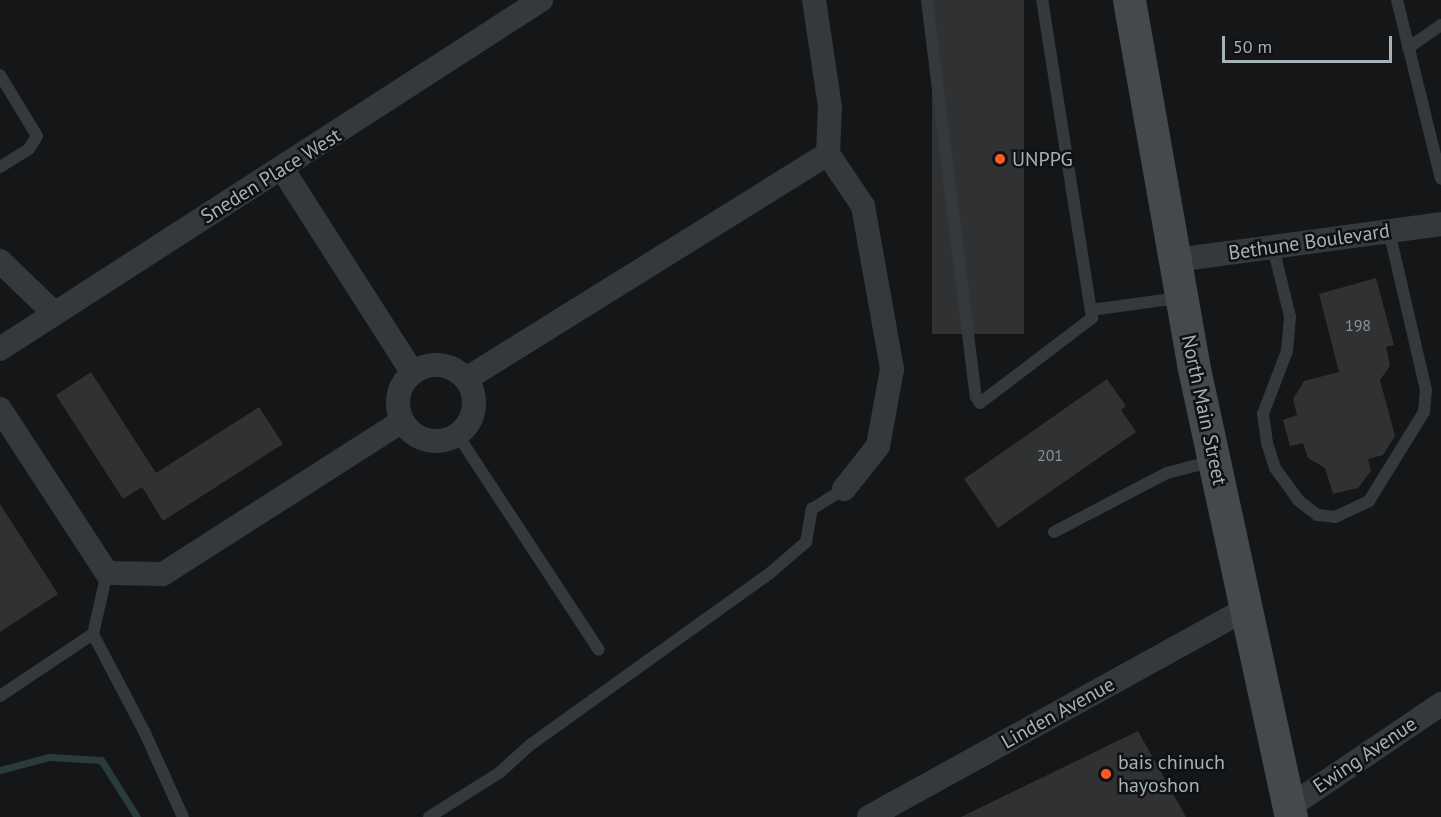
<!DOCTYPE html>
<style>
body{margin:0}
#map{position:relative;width:1441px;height:817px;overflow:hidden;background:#151617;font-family:"PT Sans",sans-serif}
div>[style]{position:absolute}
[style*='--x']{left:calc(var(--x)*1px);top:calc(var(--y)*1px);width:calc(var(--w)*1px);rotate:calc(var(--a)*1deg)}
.stream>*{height:7px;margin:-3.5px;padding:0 3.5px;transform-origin:3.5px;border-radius:3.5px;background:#2a3b3c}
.building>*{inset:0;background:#303133;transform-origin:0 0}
.lane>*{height:12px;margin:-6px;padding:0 6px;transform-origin:6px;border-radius:6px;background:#35393c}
.street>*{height:24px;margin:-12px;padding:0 12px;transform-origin:12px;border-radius:12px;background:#35393c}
.street>.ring{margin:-12px;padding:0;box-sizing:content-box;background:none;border:24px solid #35393c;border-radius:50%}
.secondary>*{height:33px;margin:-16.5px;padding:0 16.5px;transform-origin:16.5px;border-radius:16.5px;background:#43494c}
.dots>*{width:16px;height:16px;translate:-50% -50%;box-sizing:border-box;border:3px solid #101112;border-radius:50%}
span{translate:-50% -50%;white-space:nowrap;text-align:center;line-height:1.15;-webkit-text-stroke:5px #101112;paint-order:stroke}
.number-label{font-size:16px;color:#889297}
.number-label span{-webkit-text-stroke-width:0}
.poi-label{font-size:20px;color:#a5b3b8}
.left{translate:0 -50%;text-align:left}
.street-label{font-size:20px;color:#a5b3b8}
.scale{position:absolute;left:1222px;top:36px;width:170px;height:27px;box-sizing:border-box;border:3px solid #a5b3b8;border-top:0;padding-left:8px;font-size:18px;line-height:21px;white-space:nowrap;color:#a5b3b8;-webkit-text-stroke:4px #101112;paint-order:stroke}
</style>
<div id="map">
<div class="stream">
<div style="--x:0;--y:770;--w:51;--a:-14.9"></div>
<div style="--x:49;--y:757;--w:52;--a:3.3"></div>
<div style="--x:101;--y:760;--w:67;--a:57.7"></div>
</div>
<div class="building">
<div style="left:932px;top:0;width:92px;height:334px"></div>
<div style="clip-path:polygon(1376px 278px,1394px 345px,1386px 347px,1390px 366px,1380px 380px,1395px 436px,1383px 455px,1368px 459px,1371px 471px,1358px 488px,1333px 494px,1325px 468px,1308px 458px,1303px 443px,1290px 446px,1283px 420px,1297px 415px,1293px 399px,1304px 381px,1339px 372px,1319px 294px)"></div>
<div style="clip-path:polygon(91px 372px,156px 473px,259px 407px,283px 444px,163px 521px,142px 487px,123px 499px,56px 395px)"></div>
<div style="clip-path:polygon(1107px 379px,1126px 406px,1121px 410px,1136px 432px,998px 528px,964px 479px)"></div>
<div style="clip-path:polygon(0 504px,58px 594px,0 632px)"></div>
<div style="clip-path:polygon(1138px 731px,1186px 817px,961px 817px)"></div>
</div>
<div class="lane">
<div style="--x:927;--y:0;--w:400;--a:83"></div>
<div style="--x:976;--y:397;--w:7;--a:56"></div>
<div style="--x:980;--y:403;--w:141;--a:-37.2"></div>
<div style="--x:1092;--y:318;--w:322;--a:-98.9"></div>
<div style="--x:1397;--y:0;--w:184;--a:76.2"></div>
<div style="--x:1408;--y:48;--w:40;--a:-34.9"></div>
<div style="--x:0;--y:75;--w:71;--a:58.8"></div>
<div style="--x:37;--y:136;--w:15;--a:122"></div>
<div style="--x:29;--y:149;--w:34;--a:148"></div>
<div style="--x:1273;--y:247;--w:72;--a:76.3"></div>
<div style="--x:1290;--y:317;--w:34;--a:95"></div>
<div style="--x:1287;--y:351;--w:67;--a:110.9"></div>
<div style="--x:1263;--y:414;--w:29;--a:82"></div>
<div style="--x:1267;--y:443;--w:26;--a:72"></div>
<div style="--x:1275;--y:468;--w:39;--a:54"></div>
<div style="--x:1298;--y:500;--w:24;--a:38"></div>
<div style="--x:1317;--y:515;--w:18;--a:6"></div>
<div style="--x:1335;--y:517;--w:38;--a:-25"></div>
<div style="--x:1369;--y:501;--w:105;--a:-58.3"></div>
<div style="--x:1424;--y:412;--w:22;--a:-85"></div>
<div style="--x:1426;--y:390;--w:163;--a:-103.1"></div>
<div style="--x:1091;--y:310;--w:89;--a:-7.8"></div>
<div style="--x:457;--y:434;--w:258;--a:56.7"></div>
<div style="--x:1054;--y:532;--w:127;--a:-27.6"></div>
<div style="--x:1167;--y:473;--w:48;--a:-14.6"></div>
<div style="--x:93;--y:634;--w:110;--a:62.3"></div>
<div style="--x:144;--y:731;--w:94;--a:65.6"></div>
<div style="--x:0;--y:696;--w:112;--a:-33.7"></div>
<div style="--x:93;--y:634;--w:63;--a:-77.1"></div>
<div style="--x:429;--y:817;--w:83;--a:-32.2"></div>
<div style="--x:499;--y:773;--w:42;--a:-42.1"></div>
<div style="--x:530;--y:745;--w:295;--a:-35.6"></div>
<div style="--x:770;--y:573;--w:48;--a:-40.7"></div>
<div style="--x:806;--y:542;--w:34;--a:-80"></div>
<div style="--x:812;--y:509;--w:38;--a:-32"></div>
</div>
<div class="street">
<div style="--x:828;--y:154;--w:63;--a:56.1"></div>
<div style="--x:863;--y:206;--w:166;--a:79.9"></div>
<div style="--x:892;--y:369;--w:78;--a:100.3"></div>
<div style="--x:878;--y:446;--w:55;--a:128.3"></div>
<div style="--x:283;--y:170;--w:241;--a:57.4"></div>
<div style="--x:1176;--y:260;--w:267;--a:-7.7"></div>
<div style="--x:0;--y:261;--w:74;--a:43.9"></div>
<div style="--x:0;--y:349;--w:644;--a:-32.83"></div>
<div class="ring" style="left:398px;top:365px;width:52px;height:52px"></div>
<div style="--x:466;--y:379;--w:426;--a:-31.9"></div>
<div style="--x:828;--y:154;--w:47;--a:-87.6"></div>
<div style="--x:830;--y:107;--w:108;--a:-98.5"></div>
<div style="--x:0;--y:409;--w:196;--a:56.9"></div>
<div style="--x:107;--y:573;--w:56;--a:1"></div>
<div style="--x:163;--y:574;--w:284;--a:-32.6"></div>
<div style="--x:1289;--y:807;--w:184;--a:-34.1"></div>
<div style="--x:869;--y:817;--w:431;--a:-28.9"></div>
</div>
<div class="secondary">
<div style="--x:1129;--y:0;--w:370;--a:80"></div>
<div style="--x:1193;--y:364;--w:463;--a:77.8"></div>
</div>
<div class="dots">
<div style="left:1000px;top:159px;background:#ff5924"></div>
<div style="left:1106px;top:774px;background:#ff5924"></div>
</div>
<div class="number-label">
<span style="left:1358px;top:325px">198</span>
<span style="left:1050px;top:455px">201</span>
</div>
<div class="poi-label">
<span class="left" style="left:1012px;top:159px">UNPPG</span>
<span class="left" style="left:1118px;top:774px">bais chinuch<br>hayoshon</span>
</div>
<div class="street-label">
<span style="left:271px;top:176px;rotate:-32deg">Sneden Place West</span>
<span style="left:1309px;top:242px;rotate:-8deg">Bethune Boulevard</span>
<span style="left:1204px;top:410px;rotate:78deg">North Main Street</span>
<span style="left:1058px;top:713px;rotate:-29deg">Linden Avenue</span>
<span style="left:1365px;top:755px;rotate:-34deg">Ewing Avenue</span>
</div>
<div class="scale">50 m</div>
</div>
